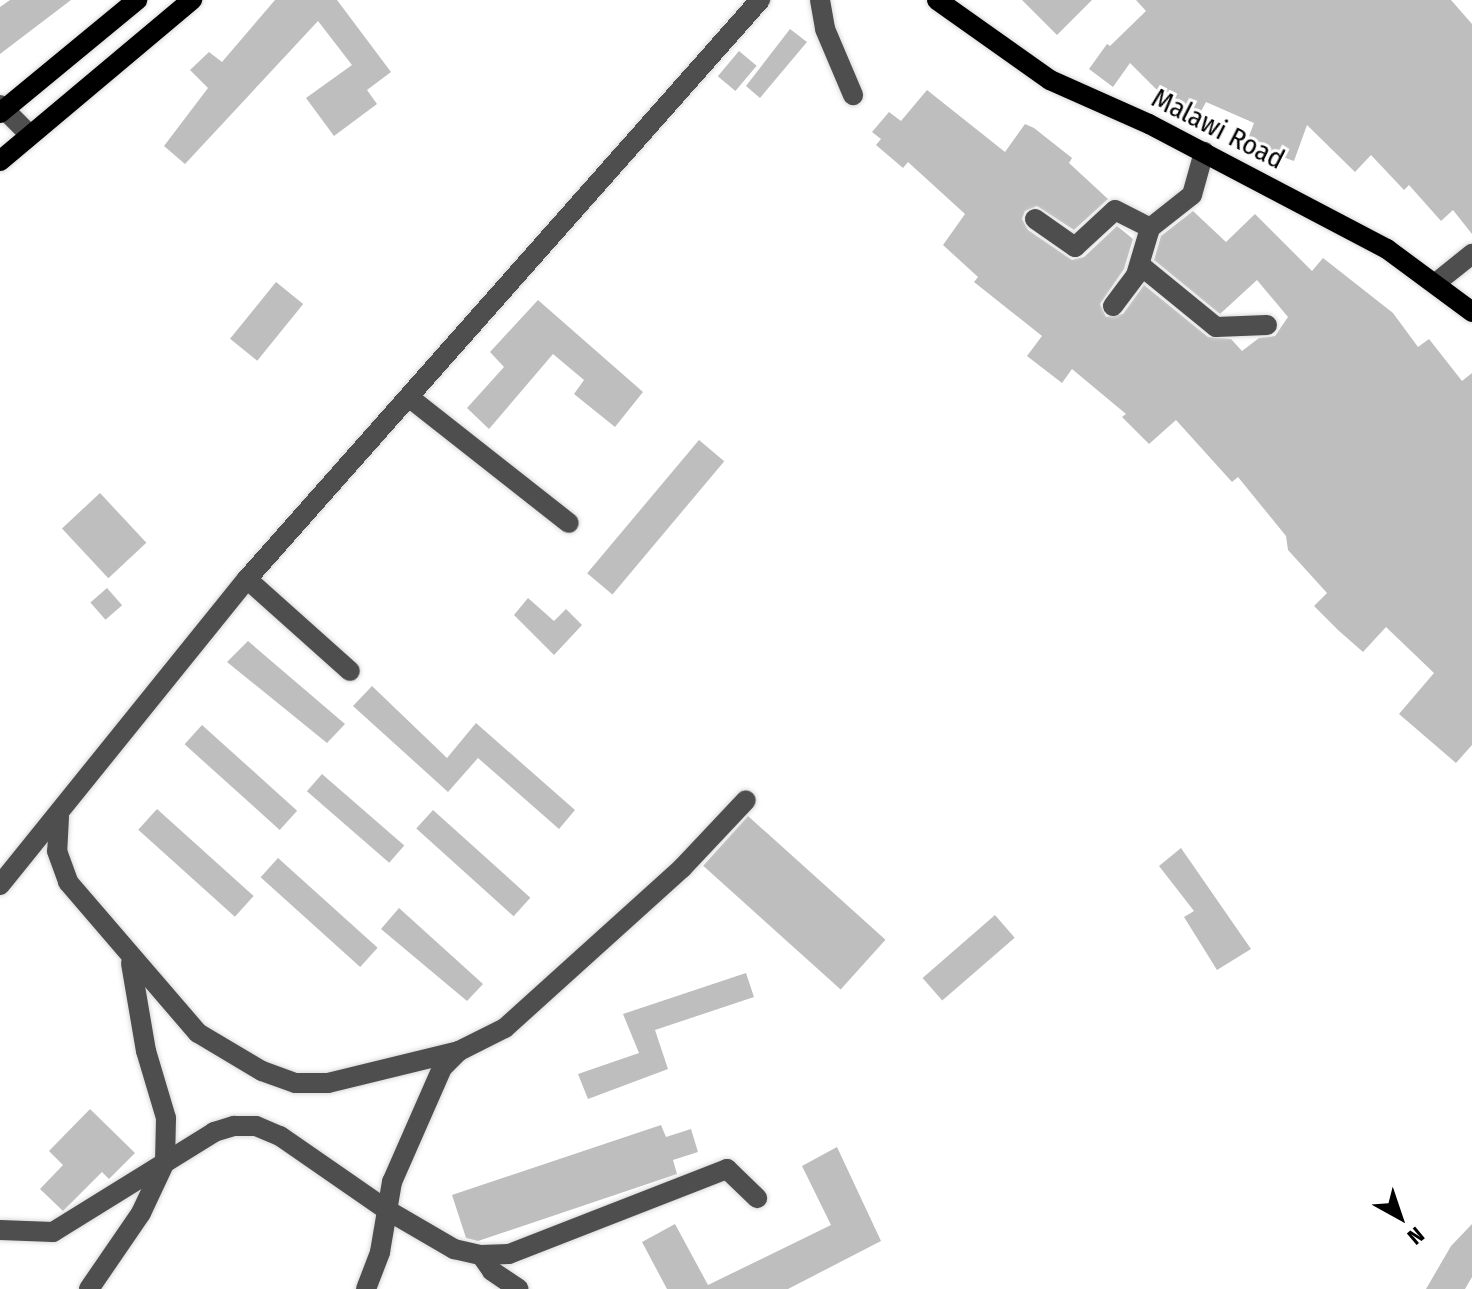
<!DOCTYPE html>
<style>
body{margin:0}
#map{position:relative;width:1472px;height:1289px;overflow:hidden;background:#fff;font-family:"Fira Sans Condensed",sans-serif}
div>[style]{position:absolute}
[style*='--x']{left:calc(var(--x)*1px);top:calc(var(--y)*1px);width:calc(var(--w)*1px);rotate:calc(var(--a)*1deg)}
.building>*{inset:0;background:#bebebe;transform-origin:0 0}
.roads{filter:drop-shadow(0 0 2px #dbdbdb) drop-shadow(0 0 2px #dbdbdb)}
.minor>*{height:20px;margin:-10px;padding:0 10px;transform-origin:10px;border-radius:10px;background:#4e4e4e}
.major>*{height:20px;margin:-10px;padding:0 10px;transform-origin:10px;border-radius:10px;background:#000}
span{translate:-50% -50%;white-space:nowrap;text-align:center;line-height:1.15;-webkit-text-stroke:6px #fff;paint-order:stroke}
.street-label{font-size:28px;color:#000}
.north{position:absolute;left:1360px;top:1177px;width:80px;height:80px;-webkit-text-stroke:6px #fff;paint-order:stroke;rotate:140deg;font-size:22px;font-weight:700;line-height:32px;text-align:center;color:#000}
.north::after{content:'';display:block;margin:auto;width:28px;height:36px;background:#000;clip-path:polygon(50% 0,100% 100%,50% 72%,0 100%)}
</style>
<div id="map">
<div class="building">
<div style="clip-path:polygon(10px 0,71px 0,0 54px,0 7px)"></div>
<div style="clip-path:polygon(275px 0,337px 0,391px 72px,367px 90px,377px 104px,334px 136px,306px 98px,352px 65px,318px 21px,185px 164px,164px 146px,208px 88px,190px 70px,209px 52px,222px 62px)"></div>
<div style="clip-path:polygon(1022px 0,1092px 0,1057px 35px)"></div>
<div style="clip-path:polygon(1136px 0,1451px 0,1472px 24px,1472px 234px,1453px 210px,1441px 221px,1409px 185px,1404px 190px,1371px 155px,1355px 172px,1307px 125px,1294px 161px,1246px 144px,1254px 123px,1206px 102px,1198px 117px,1180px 108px,1175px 117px,1156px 108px,1160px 93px,1130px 63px,1113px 87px,1089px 69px,1107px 44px,1110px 46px,1146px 11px)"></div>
<div style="clip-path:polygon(790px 29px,807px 42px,760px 98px,746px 86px)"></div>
<div style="left:739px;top:51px;width:23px;height:33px;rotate:40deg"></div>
<div style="clip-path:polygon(927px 90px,1005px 152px,1025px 124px,1034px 128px,1072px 158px,1069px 163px,1108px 199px,1074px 230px,1037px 206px,1025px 211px,1022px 219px,1028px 230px,1072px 260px,1084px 257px,1117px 226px,1133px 239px,1124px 269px,1100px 304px,1106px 317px,1123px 314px,1144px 285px,1208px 337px,1231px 339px,1242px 351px,1259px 338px,1275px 336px,1288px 317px,1257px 280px,1220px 314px,1154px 260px,1161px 236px,1193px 211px,1226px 242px,1255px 214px,1312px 271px,1323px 258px,1393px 313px,1418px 347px,1429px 339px,1462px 381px,1472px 373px,1472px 745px,1456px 763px,1399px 714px,1434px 673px,1386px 627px,1363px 652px,1338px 630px,1314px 606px,1327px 593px,1288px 550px,1286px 536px,1238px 477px,1232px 482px,1176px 420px,1149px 444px,1122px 417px,1126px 414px,1072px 369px,1062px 383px,1027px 356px,1042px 336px,974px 282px,978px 277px,943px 245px,965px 214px,908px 162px,903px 168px,876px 145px,881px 139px,872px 132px,889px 112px,901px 121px)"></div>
<div style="left:276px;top:282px;width:35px;height:73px;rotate:39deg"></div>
<div style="clip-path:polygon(538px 300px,643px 392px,615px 427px,574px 394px,584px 380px,553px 354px,489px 429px,467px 408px,504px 367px,490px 352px)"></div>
<div style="left:699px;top:440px;width:33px;height:174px;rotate:40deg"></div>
<div style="left:100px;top:493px;width:68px;height:52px;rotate:47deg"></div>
<div style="left:107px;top:588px;width:23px;height:22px;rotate:49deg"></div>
<div style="clip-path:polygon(528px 598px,554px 621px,566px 609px,582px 625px,554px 655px,514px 615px)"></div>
<div style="clip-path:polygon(248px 641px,345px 724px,327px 743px,227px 662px)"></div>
<div style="clip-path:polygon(372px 686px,447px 758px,476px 723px,575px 810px,559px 829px,478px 758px,448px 792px,353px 706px)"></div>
<div style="left:202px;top:725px;width:128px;height:26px;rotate:42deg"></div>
<div style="left:322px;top:774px;width:109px;height:23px;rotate:41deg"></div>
<div style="left:157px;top:809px;width:130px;height:28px;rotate:42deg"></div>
<div style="left:433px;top:810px;width:131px;height:25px;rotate:42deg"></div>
<div style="left:748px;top:816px;width:185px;height:67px;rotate:42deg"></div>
<div style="clip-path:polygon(1181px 848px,1251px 949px,1217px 970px,1184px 917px,1194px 911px,1159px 866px)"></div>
<div style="left:278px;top:858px;width:134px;height:26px;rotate:42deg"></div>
<div style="clip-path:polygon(399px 908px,483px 984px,467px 1001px,381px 929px)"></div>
<div style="left:995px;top:915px;width:30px;height:96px;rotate:49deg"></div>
<div style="clip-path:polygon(746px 973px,754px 997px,655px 1030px,668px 1069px,588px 1099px,578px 1074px,639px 1053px,623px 1014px)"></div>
<div style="clip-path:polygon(90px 1109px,135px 1153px,109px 1179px,102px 1172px,63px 1211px,40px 1189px,63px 1165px,49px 1151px)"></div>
<div style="clip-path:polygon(661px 1125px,666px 1137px,691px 1129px,698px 1152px,673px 1160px,677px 1174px,478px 1241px,466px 1238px,452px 1195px)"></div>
<div style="clip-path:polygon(837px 1147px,881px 1241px,788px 1289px,667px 1289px,642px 1242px,675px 1224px,708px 1285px,831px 1225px,802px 1166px)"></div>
<div style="clip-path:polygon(1472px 1224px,1472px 1277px,1465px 1289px,1426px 1289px,1451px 1246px)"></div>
</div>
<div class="roads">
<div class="minor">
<div style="--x:820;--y:0;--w:29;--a:80"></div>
<div style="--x:825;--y:29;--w:72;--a:67"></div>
<div style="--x:0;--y:105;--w:42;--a:45"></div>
<div style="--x:1035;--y:219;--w:49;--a:35"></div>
<div style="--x:1075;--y:247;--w:54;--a:-42.8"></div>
<div style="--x:1115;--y:210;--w:39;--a:27"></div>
<div style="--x:1140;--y:265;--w:98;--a:39.2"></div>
<div style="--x:1216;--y:327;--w:51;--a:-2.2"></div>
<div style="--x:1437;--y:282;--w:45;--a:-38.7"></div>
<div style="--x:1113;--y:306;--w:39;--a:-53"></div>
<div style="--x:1136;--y:275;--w:49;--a:-73.4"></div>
<div style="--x:1150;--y:228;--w:53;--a:-38.2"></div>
<div style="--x:1192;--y:195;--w:45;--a:-74.4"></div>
<div style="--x:410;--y:398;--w:202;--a:38.2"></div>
<div style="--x:247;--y:579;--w:138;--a:41.8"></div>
<div style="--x:59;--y:817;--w:34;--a:93"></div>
<div style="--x:57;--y:851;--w:33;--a:70"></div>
<div style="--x:68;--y:882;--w:199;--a:49.3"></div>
<div style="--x:198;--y:1033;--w:74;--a:30.7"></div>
<div style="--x:262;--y:1071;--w:35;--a:20"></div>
<div style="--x:295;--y:1083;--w:33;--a:0"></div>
<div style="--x:328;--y:1083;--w:135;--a:-13.7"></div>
<div style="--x:0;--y:885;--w:393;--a:-51.1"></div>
<div style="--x:247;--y:579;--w:774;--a:-48.46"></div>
<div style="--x:0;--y:1230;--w:53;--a:2.2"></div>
<div style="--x:53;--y:1232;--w:190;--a:-31.8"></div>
<div style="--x:214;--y:1132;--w:21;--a:-17"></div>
<div style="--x:234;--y:1126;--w:22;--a:0"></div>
<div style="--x:256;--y:1126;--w:26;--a:23"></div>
<div style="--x:280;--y:1136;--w:130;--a:34.7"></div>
<div style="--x:387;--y:1210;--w:78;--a:30.2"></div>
<div style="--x:454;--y:1249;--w:28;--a:13"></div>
<div style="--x:481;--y:1255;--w:28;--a:-2"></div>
<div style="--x:509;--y:1254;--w:234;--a:-21.3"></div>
<div style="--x:727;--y:1169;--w:42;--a:44"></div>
<div style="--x:481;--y:1255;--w:19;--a:55"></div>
<div style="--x:492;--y:1271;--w:32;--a:34"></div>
<div style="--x:89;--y:1289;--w:92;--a:-55.6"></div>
<div style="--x:141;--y:1213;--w:56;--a:-64.8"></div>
<div style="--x:165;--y:1162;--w:44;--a:-88.7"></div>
<div style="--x:166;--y:1118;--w:70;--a:-106.6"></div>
<div style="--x:146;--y:1051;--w:89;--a:-99.7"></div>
<div style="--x:366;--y:1289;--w:40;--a:-69"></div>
<div style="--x:380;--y:1252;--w:71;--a:-80.3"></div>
<div style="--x:392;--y:1182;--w:124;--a:-66.3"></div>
<div style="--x:442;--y:1068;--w:24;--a:-45"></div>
<div style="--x:459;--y:1051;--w:51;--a:-26.6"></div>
<div style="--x:505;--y:1028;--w:239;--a:-42.1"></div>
<div style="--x:682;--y:868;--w:93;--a:-46.7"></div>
</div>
<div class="major">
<div style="--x:937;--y:0;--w:138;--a:35.3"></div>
<div style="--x:1050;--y:80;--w:108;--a:24"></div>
<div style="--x:1149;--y:124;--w:269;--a:27.7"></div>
<div style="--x:1387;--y:249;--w:106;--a:36.5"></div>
<div style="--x:0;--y:113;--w:178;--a:-39.5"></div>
<div style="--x:0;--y:161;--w:251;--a:-40"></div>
</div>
</div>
<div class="street-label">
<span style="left:1218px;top:129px;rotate:27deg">Malawi Road</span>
</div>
<div class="north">N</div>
</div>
